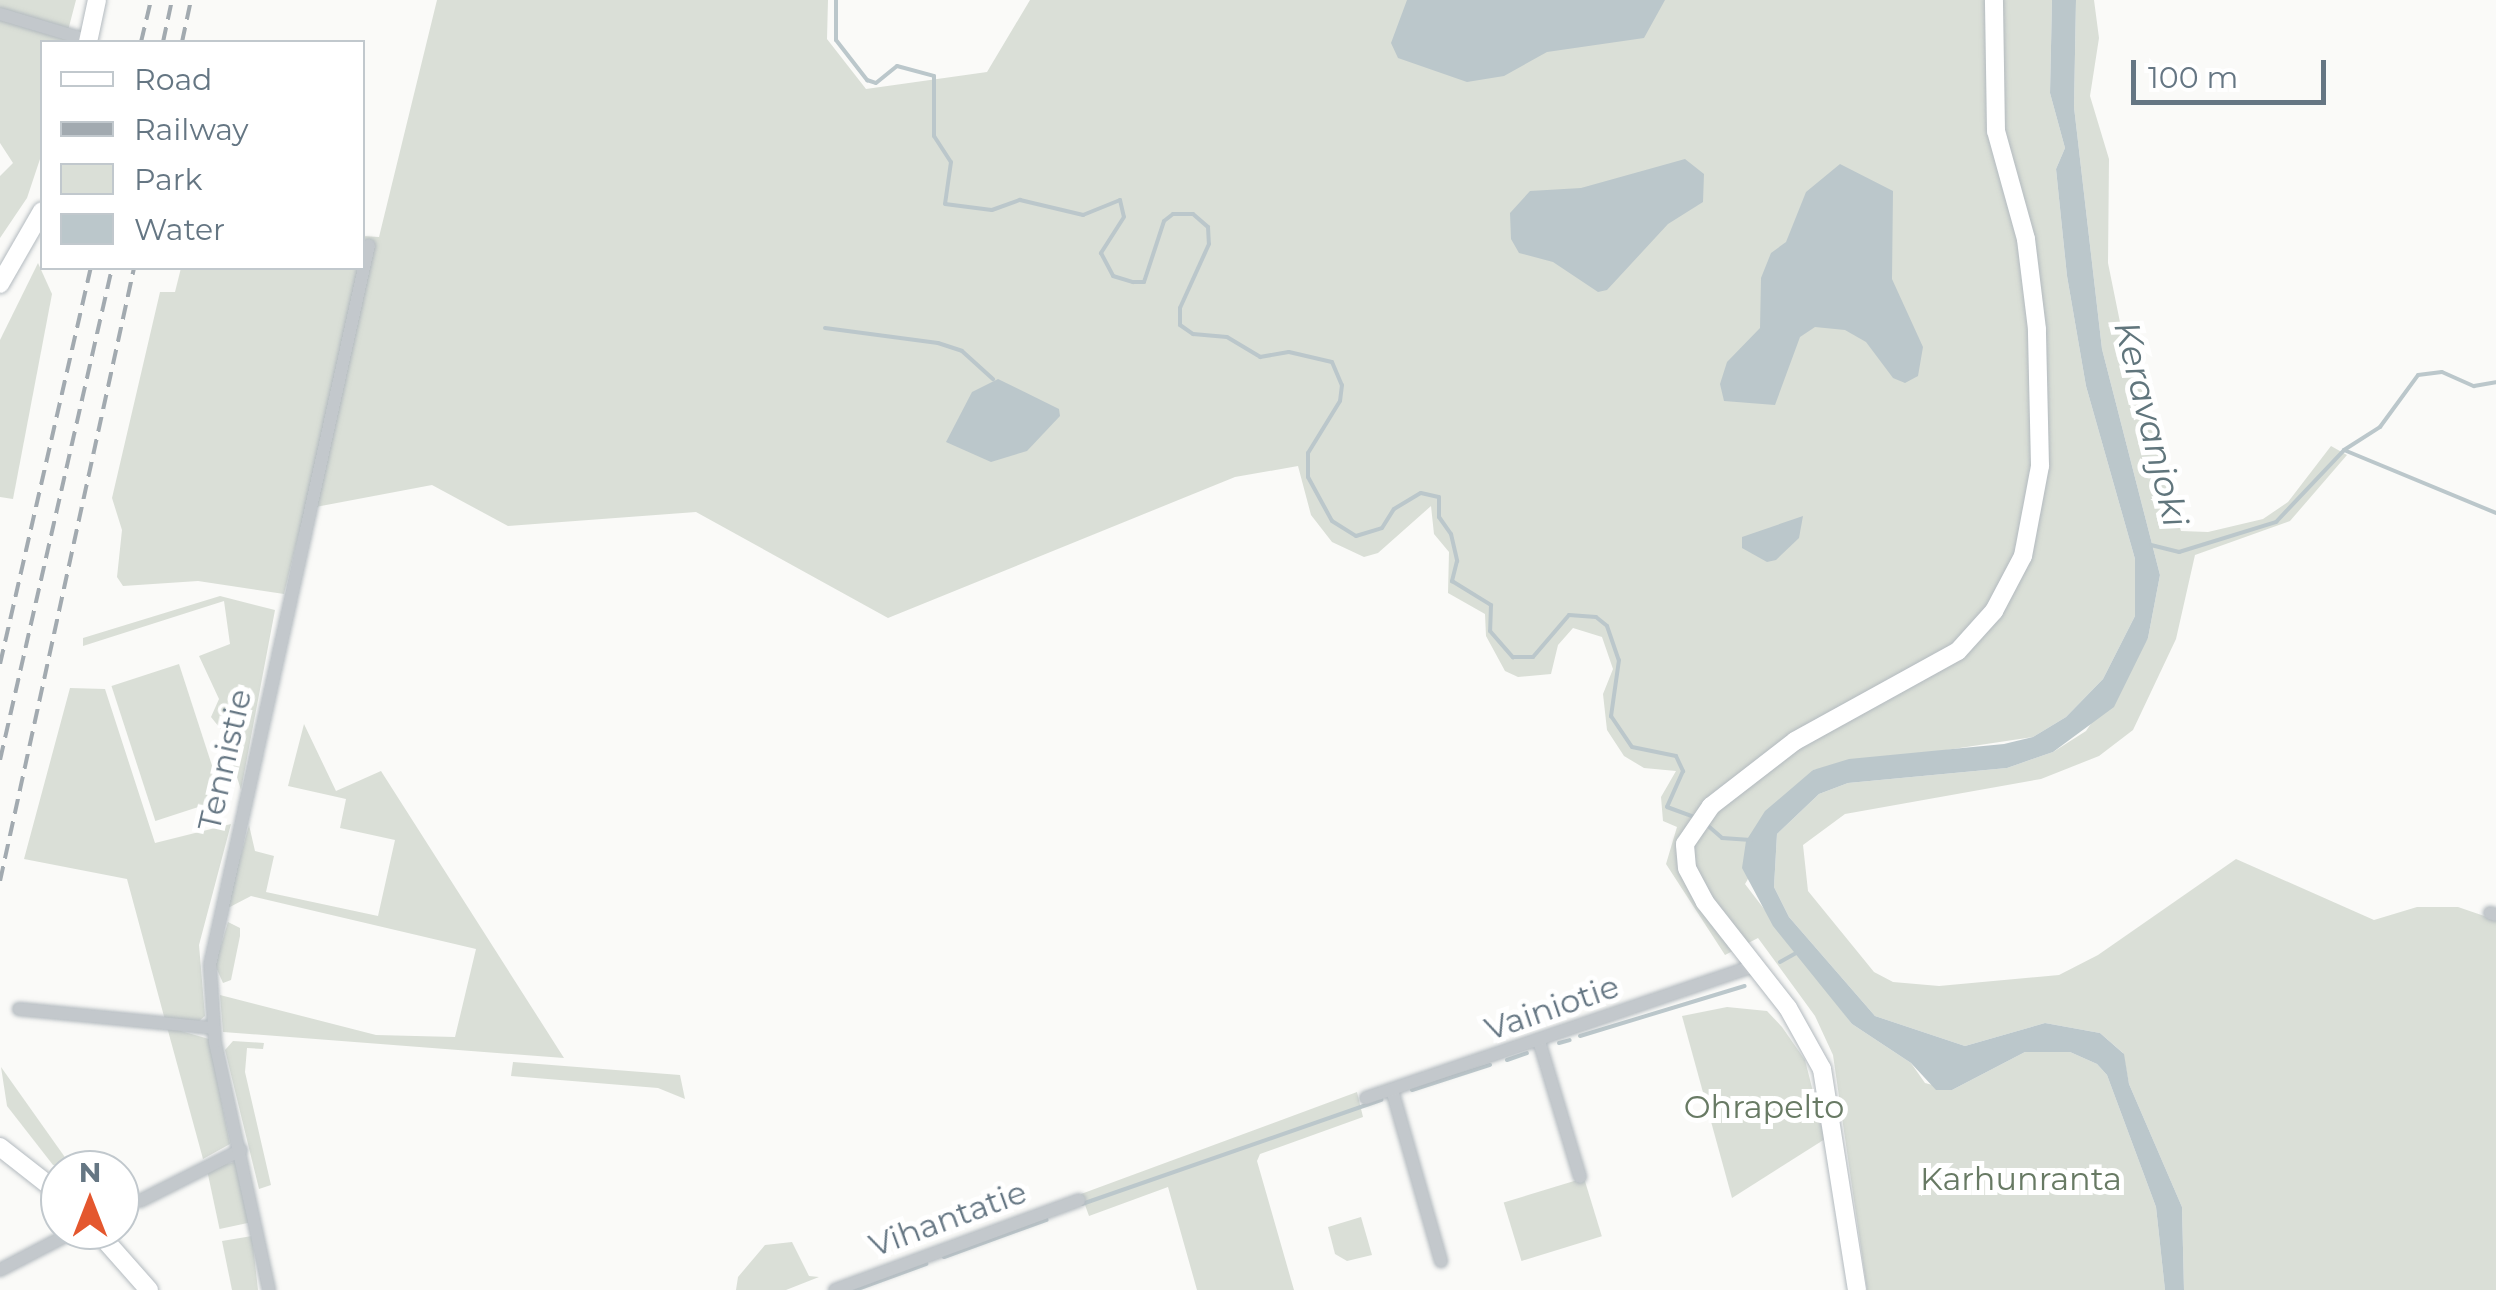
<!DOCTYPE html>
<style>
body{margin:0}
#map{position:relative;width:2496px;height:1290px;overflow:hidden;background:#fafaf8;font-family:Montserrat,sans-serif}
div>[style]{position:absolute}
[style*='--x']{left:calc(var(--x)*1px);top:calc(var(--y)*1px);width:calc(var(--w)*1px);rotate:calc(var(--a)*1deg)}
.green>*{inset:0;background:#dadfd7;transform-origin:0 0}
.water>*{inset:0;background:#bbc7cb}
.stream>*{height:4px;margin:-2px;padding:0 2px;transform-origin:2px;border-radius:2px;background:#bbc7cb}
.roads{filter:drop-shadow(0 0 2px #b3babf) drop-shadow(0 0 2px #b3babf)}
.street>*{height:12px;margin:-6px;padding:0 6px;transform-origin:6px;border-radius:6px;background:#c3c8cc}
.secondary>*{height:18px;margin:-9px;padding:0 9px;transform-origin:9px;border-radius:9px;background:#fff}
.rail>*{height:4px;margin-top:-2px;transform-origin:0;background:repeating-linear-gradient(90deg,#a2aab0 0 15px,transparent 0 23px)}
span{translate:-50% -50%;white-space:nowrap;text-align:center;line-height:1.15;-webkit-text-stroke:10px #fff;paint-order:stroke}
.street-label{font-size:32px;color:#657683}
.park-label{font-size:32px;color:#687a64}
.water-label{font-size:35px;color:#60757c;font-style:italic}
.legend{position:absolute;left:40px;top:40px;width:325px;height:230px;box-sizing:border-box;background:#fff;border:2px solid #c1c8cd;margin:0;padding:12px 18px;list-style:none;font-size:30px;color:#657683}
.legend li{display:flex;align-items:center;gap:20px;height:50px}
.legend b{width:50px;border:2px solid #c1c8cd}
.north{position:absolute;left:40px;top:1150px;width:100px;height:100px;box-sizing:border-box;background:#fff;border:2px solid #c1c8cd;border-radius:50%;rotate:0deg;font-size:28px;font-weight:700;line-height:40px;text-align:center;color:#657683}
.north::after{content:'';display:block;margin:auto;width:35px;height:45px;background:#e4572e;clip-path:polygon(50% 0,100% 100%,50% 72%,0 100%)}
.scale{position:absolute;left:2131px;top:60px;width:195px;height:45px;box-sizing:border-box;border:5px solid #657683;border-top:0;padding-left:12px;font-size:30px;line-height:35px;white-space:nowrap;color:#657683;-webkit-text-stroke:8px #fff;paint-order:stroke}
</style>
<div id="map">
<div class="green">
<div style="clip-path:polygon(0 0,76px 0,65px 42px,42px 42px,40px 159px,27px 198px,0 238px,0 176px,13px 163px,0 143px)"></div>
<div style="clip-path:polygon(437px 0,828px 0,827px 39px,866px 89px,987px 72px,1030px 0,2052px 0,2050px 93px,2065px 148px,2056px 169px,2067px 276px,2086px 386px,2135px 559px,2135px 616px,2103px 679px,2066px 717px,2033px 737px,1813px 770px,1745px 884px,1852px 1024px,1911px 1063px,1925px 1083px,1952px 1090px,2025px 1052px,2070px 1052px,2097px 1064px,2107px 1075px,2156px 1207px,2165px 1290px,1867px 1290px,1833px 1055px,1815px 1016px,1758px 938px,1725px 955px,1666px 864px,1677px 827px,1663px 821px,1661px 797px,1676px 771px,1644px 768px,1624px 756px,1607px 730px,1603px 694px,1613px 669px,1602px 637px,1573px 628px,1558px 645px,1551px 674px,1518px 677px,1505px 671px,1486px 636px,1485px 614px,1448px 593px,1449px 552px,1434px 534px,1431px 506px,1378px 553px,1364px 557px,1332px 542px,1311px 515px,1298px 466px,1235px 477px,888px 618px,696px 512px,508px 526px,432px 485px,305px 509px,284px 594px,198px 581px,123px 586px,117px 577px,122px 530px,112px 498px,160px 292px,175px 292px,181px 268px,362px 268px,363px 236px,379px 237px)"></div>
<div style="clip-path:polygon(2076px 0,2094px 0,2099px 38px,2090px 96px,2109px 159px,2108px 263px,2124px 342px,2138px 369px,2181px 531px,2208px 532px,2263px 519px,2288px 502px,2331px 446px,2347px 455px,2290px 521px,2195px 555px,2176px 639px,2133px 730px,2099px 756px,2041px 779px,1845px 814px,1803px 845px,1808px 891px,1874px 972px,1893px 982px,1939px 986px,2059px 975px,2098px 955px,2236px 859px,2374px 920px,2417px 907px,2458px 907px,2496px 920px,2496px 1290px,2184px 1290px,2182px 1207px,2129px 1084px,2123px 1053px,2100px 1033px,2045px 1023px,1965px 1046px,1875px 1016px,1789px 917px,1774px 887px,1777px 834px,1819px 794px,1848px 783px,2007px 768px,2053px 752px,2086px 731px,2148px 638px,2160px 575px,2102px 349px,2074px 107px)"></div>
<div style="clip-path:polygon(38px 263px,52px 294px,13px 499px,0 497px,0 340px)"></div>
<div style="clip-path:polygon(220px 596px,275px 610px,241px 790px,223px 732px,211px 717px,219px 699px,199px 656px,230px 644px,224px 601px,83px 646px,83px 638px)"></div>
<div style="left:179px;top:664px;width:142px;height:71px;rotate:72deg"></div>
<div style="clip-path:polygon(70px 688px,105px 689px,155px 843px,231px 824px,199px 945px,205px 1016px,199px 1021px,165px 1020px,127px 879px,24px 859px)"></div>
<div style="clip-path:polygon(304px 724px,336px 791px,381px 771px,564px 1058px,223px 1032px,220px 995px,376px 1035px,455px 1037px,476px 949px,251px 896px,226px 909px,249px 825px,255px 851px,274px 856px,266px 892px,378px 916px,395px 840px,340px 828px,346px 799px,288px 786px)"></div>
<div style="clip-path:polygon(228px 922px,240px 928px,240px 936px,231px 980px,223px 983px,215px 965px)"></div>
<div style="clip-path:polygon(1727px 1007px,1767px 1011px,1782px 1027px,1805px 1060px,1825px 1139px,1732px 1198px,1682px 1016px)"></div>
<div style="clip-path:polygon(167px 1027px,209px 1039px,230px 1144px,203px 1159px)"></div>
<div style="clip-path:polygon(233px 1041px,264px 1043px,263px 1049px,247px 1048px,245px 1072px,271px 1185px,259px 1189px,225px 1050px)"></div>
<div style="clip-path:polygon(513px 1062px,680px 1075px,685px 1099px,658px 1088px,511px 1076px)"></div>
<div style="clip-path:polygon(1px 1067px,74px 1170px,53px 1165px,7px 1106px)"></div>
<div style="clip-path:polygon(1357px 1092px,1363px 1117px,1260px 1154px,1257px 1161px,1294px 1290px,1197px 1290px,1168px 1187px,1089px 1216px,1081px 1194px)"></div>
<div style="left:236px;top:1162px;width:62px;height:30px;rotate:78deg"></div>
<div style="left:1584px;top:1178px;width:61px;height:84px;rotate:73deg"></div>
<div style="clip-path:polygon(1361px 1217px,1372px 1255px,1347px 1261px,1335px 1254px,1328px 1227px)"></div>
<div style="clip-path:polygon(252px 1236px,258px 1290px,232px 1290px,222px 1241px)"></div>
<div style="clip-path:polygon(792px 1242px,809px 1276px,819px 1277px,786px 1290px,736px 1290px,738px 1277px,765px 1245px)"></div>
</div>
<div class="water">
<div style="clip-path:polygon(1407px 0,1665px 0,1644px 38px,1547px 52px,1504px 76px,1467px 82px,1398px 58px,1391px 43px)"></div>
<div style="clip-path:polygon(2052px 0,2076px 0,2074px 107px,2102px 349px,2160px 575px,2148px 638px,2114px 707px,2053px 752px,2007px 768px,1848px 783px,1819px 794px,1777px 834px,1774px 887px,1789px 917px,1875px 1016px,1965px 1046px,2045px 1023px,2100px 1033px,2124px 1054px,2129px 1084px,2182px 1207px,2184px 1290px,2165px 1290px,2156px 1207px,2107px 1075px,2097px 1064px,2070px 1052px,2025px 1052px,1952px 1090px,1936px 1090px,1911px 1063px,1852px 1024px,1773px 926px,1742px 868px,1746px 841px,1765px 811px,1813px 770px,1849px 759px,2004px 744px,2033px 737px,2066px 717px,2103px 679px,2135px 616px,2135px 559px,2086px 386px,2067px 276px,2056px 169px,2065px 148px,2050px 93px)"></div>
<div style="clip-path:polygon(1685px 159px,1704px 174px,1703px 202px,1668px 224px,1607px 290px,1598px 292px,1553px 262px,1519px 253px,1511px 239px,1510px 213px,1530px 191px,1581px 188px)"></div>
<div style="clip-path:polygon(1840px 164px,1893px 191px,1892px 279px,1923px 347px,1918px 376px,1905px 383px,1893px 378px,1866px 342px,1845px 330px,1815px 327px,1800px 337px,1775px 405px,1724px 401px,1720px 384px,1727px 362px,1760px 328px,1761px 278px,1771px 253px,1786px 242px,1806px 192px)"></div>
<div style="clip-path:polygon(998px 379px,1059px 409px,1060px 416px,1027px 451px,991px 462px,946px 442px,972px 392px)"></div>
<div style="clip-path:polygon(1803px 516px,1799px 538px,1776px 560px,1767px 562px,1742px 548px,1742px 537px)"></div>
</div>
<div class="stream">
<div style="--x:836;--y:0;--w:40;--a:90"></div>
<div style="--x:836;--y:40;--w:51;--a:52.2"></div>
<div style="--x:867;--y:80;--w:9;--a:18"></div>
<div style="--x:876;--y:83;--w:27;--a:-39"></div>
<div style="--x:897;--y:66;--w:38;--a:15"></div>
<div style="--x:934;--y:76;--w:60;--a:90"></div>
<div style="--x:934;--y:136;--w:31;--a:57"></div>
<div style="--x:951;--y:162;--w:42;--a:98.1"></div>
<div style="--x:945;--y:204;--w:47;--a:7.3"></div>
<div style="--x:992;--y:210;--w:30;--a:-20"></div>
<div style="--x:1020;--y:200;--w:65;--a:13.4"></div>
<div style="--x:1083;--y:215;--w:40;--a:-22"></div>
<div style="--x:1120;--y:200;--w:17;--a:77"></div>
<div style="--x:1124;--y:217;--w:43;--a:122.6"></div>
<div style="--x:1101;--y:253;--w:26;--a:62"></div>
<div style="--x:1113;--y:276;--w:21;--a:17"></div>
<div style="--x:1133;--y:282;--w:11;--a:0"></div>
<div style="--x:1144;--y:282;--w:64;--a:-71.8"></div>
<div style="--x:1164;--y:221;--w:11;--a:-38"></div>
<div style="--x:1173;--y:214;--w:20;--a:0"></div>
<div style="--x:1193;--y:214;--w:20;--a:41"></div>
<div style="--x:1208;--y:227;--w:17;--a:87"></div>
<div style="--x:1209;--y:244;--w:70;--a:114.4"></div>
<div style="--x:1180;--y:308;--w:17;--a:90"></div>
<div style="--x:1180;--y:325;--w:16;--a:35"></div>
<div style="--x:1193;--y:334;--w:34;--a:5"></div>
<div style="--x:1227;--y:337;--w:39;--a:31"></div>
<div style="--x:1260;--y:357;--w:29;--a:-10"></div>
<div style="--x:1289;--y:352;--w:44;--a:13.1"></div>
<div style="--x:1332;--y:362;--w:25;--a:67"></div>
<div style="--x:1342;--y:385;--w:16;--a:97"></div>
<div style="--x:1340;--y:401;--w:61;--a:121.6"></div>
<div style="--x:1308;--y:453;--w:24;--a:90"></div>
<div style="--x:1308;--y:477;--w:50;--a:61.4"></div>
<div style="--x:1332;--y:521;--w:28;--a:32"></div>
<div style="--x:1356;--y:536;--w:27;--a:-17"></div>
<div style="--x:1382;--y:528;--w:22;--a:-58"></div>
<div style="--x:1394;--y:509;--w:31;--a:-31"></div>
<div style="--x:1421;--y:493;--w:18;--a:13"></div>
<div style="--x:1439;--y:497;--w:20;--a:90"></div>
<div style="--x:1439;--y:517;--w:21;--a:55"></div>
<div style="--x:1451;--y:534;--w:28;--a:77"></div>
<div style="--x:1457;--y:561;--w:21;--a:104"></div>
<div style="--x:1452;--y:581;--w:46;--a:31.6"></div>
<div style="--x:1491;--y:605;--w:26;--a:92"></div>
<div style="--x:1490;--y:631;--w:35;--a:49"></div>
<div style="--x:1513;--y:657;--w:20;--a:0"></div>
<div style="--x:1533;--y:657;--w:55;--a:-49.4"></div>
<div style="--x:1569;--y:615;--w:27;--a:4"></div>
<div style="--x:1596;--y:617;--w:14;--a:39"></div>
<div style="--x:1607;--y:626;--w:36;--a:71"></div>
<div style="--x:1619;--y:660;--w:57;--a:98.1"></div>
<div style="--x:1611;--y:716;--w:37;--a:56"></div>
<div style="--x:1632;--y:747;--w:45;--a:11.6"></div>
<div style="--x:1676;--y:756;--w:17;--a:65"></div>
<div style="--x:1683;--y:771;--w:39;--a:114"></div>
<div style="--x:1667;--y:807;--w:33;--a:20"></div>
<div style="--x:825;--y:328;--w:114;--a:7.6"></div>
<div style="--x:938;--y:343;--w:25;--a:18"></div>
<div style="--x:962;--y:351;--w:42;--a:42.1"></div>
<div style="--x:2344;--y:450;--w:165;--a:22.5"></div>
<div style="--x:2151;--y:545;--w:29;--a:14"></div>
<div style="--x:2179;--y:552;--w:102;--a:-17.2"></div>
<div style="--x:2276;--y:522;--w:99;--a:-46.6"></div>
<div style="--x:2344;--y:450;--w:43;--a:-32.6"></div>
<div style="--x:2380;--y:427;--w:64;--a:-53.8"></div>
<div style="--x:2418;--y:375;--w:24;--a:-7"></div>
<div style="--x:2442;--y:372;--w:35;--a:24"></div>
<div style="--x:2474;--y:386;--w:22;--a:-10"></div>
<div style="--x:1706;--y:824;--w:21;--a:41"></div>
<div style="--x:1722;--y:838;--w:29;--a:4"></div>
<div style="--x:1780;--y:962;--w:21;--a:-29"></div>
<div style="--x:1580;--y:1036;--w:172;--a:-16.9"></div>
<div style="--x:1559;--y:1043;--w:11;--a:-15"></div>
<div style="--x:1507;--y:1060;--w:21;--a:-19"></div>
<div style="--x:1412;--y:1090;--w:82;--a:-17.8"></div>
<div style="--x:1082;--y:1204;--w:317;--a:-19.2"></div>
<div style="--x:944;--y:1257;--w:109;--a:-19.9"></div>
<div style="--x:855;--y:1290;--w:76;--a:-20.1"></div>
</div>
<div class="roads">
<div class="street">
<div style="--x:0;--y:14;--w:92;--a:16.5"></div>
<div style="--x:2490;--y:913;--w:6;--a:18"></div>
<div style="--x:19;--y:1009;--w:195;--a:5.6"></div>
<div style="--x:1539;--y:1041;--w:142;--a:73.2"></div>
<div style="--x:1392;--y:1090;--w:178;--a:74"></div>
<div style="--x:1366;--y:1098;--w:409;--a:-18.8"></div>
<div style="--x:140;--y:1201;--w:113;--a:-26.8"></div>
<div style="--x:0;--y:1270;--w:87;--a:-27.5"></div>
<div style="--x:269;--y:1290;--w:254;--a:-102.3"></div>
<div style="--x:215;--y:1042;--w:77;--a:-93.7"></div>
<div style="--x:210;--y:965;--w:737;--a:-77.55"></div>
<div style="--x:835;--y:1290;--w:260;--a:-20.2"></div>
</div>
<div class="secondary">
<div style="--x:88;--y:42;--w:43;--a:-77.9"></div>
<div style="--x:0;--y:284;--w:84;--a:-60.1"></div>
<div style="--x:0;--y:1147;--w:76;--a:38.1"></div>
<div style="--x:96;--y:1230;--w:80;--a:48.5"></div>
<div style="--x:1857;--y:1290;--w:224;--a:-99"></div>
<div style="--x:1822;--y:1069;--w:70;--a:-119.1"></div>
<div style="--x:1788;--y:1008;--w:135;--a:-128.1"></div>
<div style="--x:1705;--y:902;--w:38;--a:-118"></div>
<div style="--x:1687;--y:868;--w:24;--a:-95"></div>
<div style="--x:1685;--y:844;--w:46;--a:-55.6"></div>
<div style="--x:1711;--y:806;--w:106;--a:-37.7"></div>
<div style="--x:1795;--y:741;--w:186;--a:-28.9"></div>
<div style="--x:1958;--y:651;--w:54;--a:-48"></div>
<div style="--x:1994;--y:611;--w:62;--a:-62.2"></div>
<div style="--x:2023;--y:556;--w:92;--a:-79.3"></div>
<div style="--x:2040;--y:466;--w:137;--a:-91.3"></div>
<div style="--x:2037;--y:329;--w:91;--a:-97"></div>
<div style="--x:2026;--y:239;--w:112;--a:-105.5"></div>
<div style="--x:1996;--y:131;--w:131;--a:-90.9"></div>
</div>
</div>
<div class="rail">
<div style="--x:141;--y:42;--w:43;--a:-76.6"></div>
<div style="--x:163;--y:42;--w:43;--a:-77.9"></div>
<div style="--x:182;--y:42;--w:43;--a:-77.9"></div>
<div style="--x:0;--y:664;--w:406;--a:-77.1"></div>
<div style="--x:0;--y:760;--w:505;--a:-77.18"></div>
<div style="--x:0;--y:881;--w:627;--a:-77.67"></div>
</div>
<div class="street-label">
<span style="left:225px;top:760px;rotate:-77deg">Tennistie</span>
<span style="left:1552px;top:1008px;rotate:-19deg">Vainiotie</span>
<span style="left:948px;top:1219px;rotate:-20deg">Vihantatie</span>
</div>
<div class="park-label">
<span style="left:1764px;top:1107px">Ohrapelto</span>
<span style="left:2021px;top:1179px">Karhunranta</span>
</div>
<div class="water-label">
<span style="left:2151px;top:424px;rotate:76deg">Keravanjoki</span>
</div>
<ul class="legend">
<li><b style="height:12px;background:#fff"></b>Road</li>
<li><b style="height:12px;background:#a2aab0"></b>Railway</li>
<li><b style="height:28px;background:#dadfd7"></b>Park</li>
<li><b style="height:28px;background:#bbc7cb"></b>Water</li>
</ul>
<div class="north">N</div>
<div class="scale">100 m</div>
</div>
